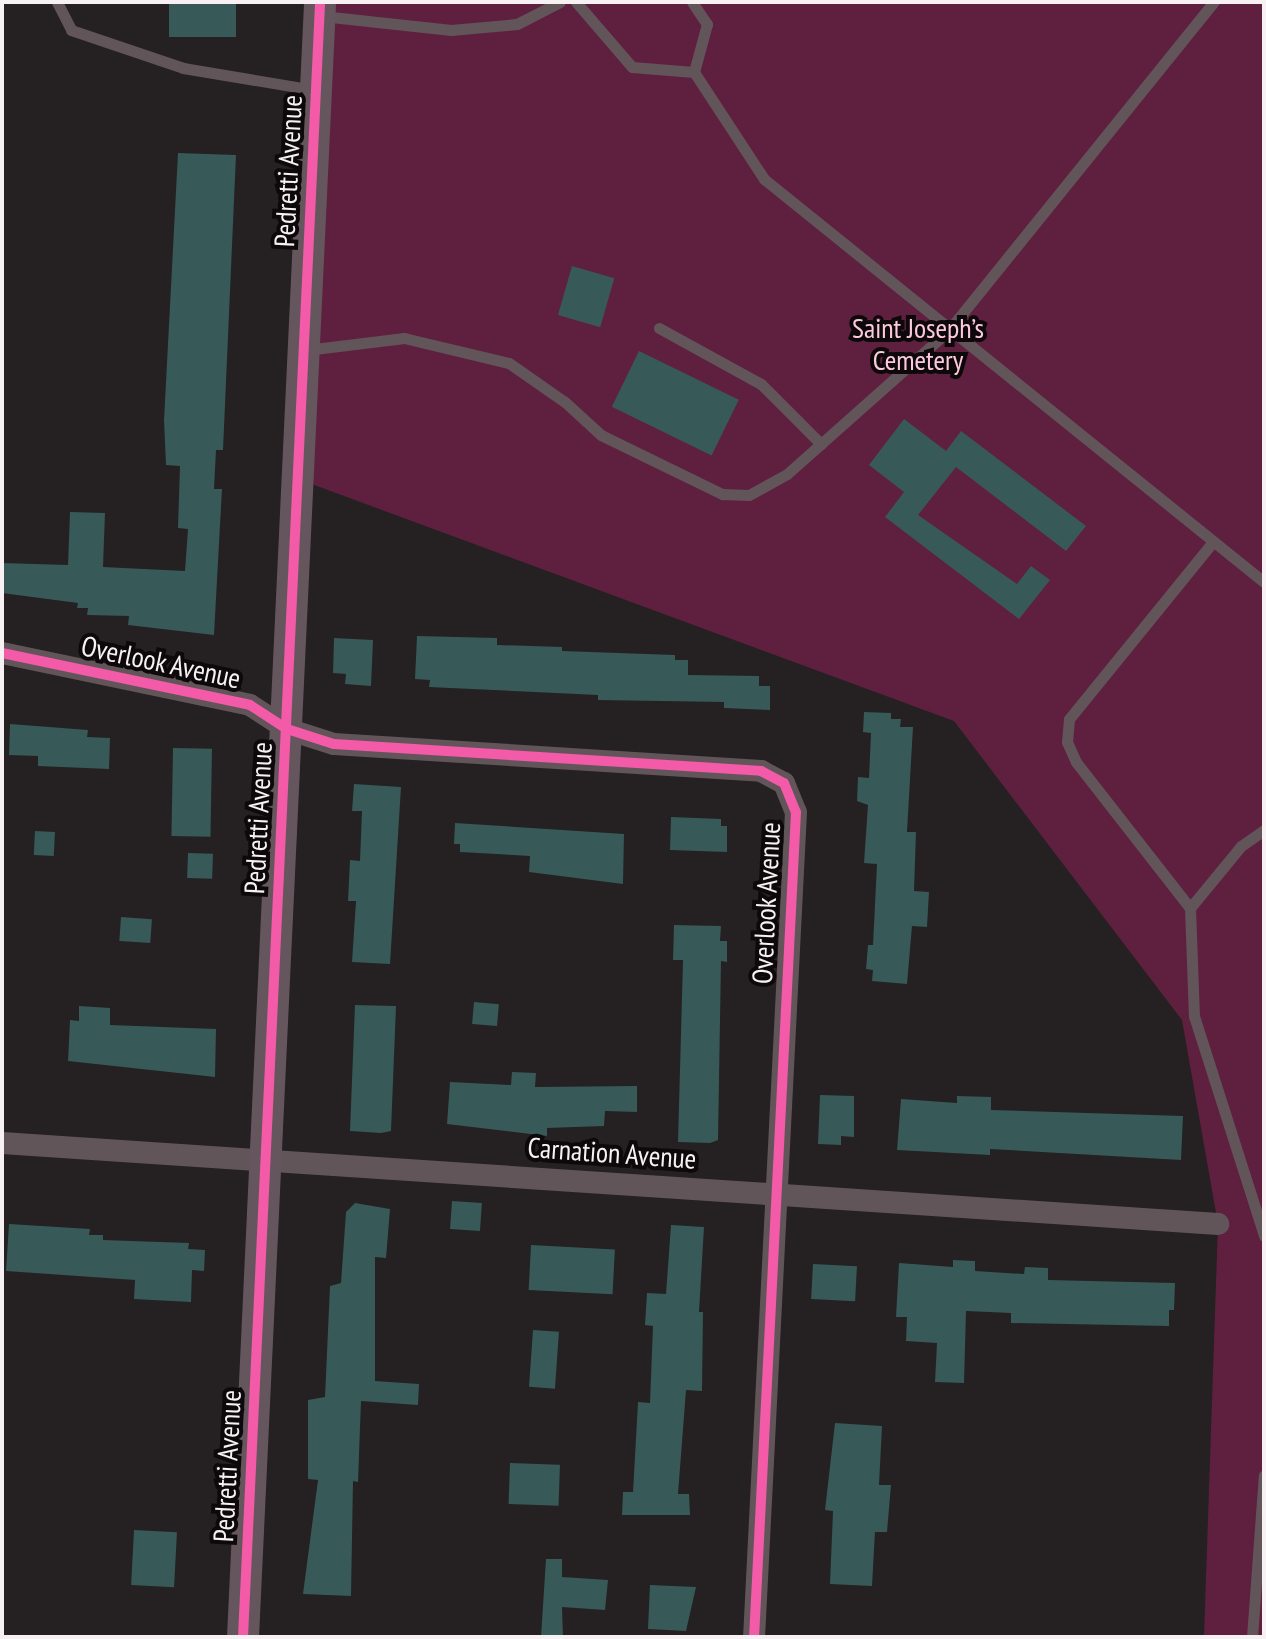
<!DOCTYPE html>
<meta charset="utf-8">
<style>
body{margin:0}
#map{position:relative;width:1266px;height:1639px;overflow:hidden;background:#252022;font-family:"PT Sans Narrow",sans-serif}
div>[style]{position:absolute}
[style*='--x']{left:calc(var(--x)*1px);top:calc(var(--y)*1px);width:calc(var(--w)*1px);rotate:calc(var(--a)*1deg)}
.green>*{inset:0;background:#5f203f}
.building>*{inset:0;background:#375957;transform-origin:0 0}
.lane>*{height:11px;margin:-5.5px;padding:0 5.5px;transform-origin:5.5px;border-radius:5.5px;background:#61555a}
.street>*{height:22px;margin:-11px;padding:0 11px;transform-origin:11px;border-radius:11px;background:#61555a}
.secondary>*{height:32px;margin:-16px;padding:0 16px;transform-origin:16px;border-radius:16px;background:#65565d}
.cycleway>*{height:10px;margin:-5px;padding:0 5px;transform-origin:5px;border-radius:5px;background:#f35aa7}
span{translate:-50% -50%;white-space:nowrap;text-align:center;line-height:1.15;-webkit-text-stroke:8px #0d090b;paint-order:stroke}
.street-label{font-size:28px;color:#f7f1f3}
.park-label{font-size:28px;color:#fdc9dd}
.frame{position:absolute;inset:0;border:4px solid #f7f1f3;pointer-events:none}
</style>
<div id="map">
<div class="green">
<div style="clip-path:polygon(320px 2px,1264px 2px,1264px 1637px,1204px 1637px,1218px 1224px,1182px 1020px,954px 721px,298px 479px)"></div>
</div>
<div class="building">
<div style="left:169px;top:2px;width:67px;height:35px"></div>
<div style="clip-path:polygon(178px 153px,236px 155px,223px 450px,216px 450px,214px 489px,222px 489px,214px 635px,128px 625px,129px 616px,87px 615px,88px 608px,77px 608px,78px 603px,2px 593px,2px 563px,68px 565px,70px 512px,105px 513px,103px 567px,185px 571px,188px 529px,178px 528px,180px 466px,166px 465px,164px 420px)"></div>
<div style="left:572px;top:266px;width:44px;height:51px;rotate:16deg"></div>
<div style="left:639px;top:351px;width:111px;height:62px;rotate:26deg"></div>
<div style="clip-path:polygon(904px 419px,946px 451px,961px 431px,1086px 526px,1066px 551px,956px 467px,918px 515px,1017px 584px,1031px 566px,1050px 580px,1019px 619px,885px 517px,904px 492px,869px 465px)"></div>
<div style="clip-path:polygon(417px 636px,497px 638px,497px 645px,562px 647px,562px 651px,675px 655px,675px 660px,688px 660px,688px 675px,759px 676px,759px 686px,770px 686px,770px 710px,724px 708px,724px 702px,598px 700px,598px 695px,429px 687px,430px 680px,415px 679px)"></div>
<div style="clip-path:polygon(334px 638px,373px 640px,371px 686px,345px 684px,346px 674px,333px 673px)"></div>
<div style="clip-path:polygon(864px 712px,891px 713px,891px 719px,901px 719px,900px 727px,913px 727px,907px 832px,916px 832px,914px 891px,929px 892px,927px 927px,912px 926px,907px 984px,872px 981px,873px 970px,866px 969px,868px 945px,873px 945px,877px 864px,864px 863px,868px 805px,857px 801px,858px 777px,869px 778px,871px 733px,863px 732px)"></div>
<div style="clip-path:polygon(10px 724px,88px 730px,87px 737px,110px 738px,109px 769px,38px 766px,38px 756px,9px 755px)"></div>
<div style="left:173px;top:748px;width:39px;height:88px;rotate:1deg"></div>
<div style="clip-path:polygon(354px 784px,401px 787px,390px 964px,352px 962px,356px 901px,348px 901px,350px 860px,360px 861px,362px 811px,352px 811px)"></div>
<div style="clip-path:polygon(671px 817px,721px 819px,721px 826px,727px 826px,727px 852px,670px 850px)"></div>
<div style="clip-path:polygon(455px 823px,624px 834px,623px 884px,529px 872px,530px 856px,460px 852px,460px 844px,454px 844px)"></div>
<div style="left:35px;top:831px;width:20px;height:24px;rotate:3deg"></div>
<div style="left:188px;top:853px;width:25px;height:25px;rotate:2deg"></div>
<div style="left:121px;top:917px;width:31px;height:24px;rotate:4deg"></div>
<div style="clip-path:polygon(674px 925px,721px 926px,720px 941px,727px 941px,727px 962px,721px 961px,718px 1140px,710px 1143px,678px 1142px,683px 960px,673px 960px)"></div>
<div style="left:474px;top:1002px;width:25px;height:22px;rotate:5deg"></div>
<div style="clip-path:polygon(355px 1005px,396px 1006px,391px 1131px,381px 1133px,350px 1131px)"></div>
<div style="clip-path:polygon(79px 1006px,110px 1008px,110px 1025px,216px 1029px,215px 1077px,68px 1061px,70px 1020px,79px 1021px)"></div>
<div style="clip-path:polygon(512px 1072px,536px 1073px,535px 1087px,637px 1086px,637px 1112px,605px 1111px,604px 1126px,547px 1128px,547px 1136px,447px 1124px,450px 1082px,511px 1085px)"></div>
<div style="clip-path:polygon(820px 1095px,854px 1096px,854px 1137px,841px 1136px,841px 1145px,818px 1144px)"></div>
<div style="clip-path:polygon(957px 1096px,991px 1097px,991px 1110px,1183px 1116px,1181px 1160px,990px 1149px,990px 1155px,897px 1150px,901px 1099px,957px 1103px)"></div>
<div style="left:452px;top:1201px;width:30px;height:28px;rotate:4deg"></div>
<div style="clip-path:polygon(355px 1203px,390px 1209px,386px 1258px,375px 1257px,375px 1381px,419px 1384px,418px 1405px,361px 1401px,358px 1482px,353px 1481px,351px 1596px,303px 1594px,318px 1480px,308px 1479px,308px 1400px,325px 1397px,330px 1286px,341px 1283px,346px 1212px)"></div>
<div style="clip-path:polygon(9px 1224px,90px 1229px,89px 1235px,103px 1235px,103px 1240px,189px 1243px,188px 1249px,205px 1250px,204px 1271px,192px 1270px,191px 1302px,134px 1299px,135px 1280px,6px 1271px)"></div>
<div style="clip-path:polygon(671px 1225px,704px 1227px,699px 1312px,703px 1312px,702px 1391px,686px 1390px,678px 1494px,689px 1494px,690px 1515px,622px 1515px,623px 1492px,633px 1492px,638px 1402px,650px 1403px,653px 1326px,645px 1325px,647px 1293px,666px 1294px)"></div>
<div style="left:531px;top:1245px;width:84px;height:45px;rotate:3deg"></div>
<div style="clip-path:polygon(953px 1260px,975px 1261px,975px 1271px,1024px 1274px,1025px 1267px,1048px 1268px,1048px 1280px,1175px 1283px,1174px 1310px,1169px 1310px,1169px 1326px,1011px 1323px,1011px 1313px,966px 1311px,964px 1383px,935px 1382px,937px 1343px,906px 1341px,907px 1317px,896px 1317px,899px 1263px,953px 1267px)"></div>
<div style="left:813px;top:1264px;width:44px;height:35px;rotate:3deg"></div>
<div style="left:533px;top:1330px;width:26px;height:57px;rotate:4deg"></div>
<div style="clip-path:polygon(835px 1423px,882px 1426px,879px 1485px,891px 1485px,887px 1532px,875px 1532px,872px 1586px,830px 1584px,833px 1511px,825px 1510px)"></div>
<div style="left:510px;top:1463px;width:50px;height:41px;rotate:2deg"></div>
<div style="left:134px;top:1530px;width:43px;height:55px;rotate:3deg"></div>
<div style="clip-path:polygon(546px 1559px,562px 1559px,562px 1577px,608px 1580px,605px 1610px,562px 1607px,563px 1637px,541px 1637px)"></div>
<div style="clip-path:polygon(650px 1585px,696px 1587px,686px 1631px,648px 1629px)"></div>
</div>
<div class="lane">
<div style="--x:57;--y:2;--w:31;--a:63"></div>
<div style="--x:71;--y:30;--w:118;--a:18.7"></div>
<div style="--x:183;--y:68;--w:134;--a:9.5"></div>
<div style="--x:576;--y:2;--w:86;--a:49.3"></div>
<div style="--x:632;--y:67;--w:62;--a:4.6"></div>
<div style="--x:692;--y:2;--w:27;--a:56"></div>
<div style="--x:707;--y:24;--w:50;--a:105.2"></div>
<div style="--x:694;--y:72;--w:128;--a:56.8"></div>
<div style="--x:764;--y:179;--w:642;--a:38.87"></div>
<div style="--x:322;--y:16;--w:130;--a:6.2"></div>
<div style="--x:451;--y:30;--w:66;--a:-5.2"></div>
<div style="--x:517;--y:24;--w:48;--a:-27.1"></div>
<div style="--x:659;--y:328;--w:116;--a:28.8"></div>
<div style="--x:761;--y:384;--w:85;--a:45"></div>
<div style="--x:306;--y:350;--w:99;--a:-7"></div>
<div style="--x:404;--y:338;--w:108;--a:13.4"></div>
<div style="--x:509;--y:363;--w:68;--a:34.9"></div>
<div style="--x:565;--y:402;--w:49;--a:42.5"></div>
<div style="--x:601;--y:435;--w:135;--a:26"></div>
<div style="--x:722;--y:494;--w:27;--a:2"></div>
<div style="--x:749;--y:495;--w:43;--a:-28.9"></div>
<div style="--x:787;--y:474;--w:217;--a:-41.6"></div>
<div style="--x:949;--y:330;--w:422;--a:-51.1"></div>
<div style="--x:1264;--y:830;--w:28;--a:145"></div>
<div style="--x:1241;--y:846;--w:80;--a:129.4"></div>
<div style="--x:1190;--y:908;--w:108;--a:87.9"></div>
<div style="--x:1194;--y:1016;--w:231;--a:72.3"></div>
<div style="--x:1190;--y:908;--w:185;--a:-128"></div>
<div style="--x:1076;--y:762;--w:22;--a:-114"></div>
<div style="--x:1067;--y:742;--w:23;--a:-85"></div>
<div style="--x:1069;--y:719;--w:228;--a:-50.9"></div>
<div style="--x:1252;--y:1637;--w:162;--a:-85.8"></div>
</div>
<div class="street">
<div style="--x:2;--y:653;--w:253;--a:11.8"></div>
<div style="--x:250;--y:705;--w:44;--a:33"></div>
<div style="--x:287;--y:729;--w:49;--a:17.7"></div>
<div style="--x:334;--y:744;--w:428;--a:3.6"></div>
<div style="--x:761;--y:771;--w:26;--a:28"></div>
<div style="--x:784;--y:783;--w:31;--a:68"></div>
<div style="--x:796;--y:812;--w:826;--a:92.91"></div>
<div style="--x:2;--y:1143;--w:1219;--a:3.81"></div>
</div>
<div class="secondary">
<div style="--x:243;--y:1637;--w:1637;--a:-87.3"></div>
</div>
<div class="cycleway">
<div style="--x:2;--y:653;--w:253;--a:11.8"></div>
<div style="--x:250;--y:705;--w:44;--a:33"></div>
<div style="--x:287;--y:729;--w:49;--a:17.7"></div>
<div style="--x:334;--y:744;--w:428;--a:3.6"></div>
<div style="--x:761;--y:771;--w:26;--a:28"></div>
<div style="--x:784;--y:783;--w:31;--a:68"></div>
<div style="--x:796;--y:812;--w:826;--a:92.91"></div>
<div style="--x:243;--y:1637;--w:1637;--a:-87.3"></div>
</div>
<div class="street-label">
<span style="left:288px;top:171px;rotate:-87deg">Pedretti Avenue</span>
<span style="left:161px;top:662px;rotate:12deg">Overlook Avenue</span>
<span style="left:258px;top:818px;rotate:-87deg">Pedretti Avenue</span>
<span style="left:766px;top:903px;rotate:-87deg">Overlook Avenue</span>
<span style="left:612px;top:1153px;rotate:4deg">Carnation Avenue</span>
<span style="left:227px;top:1466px;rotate:-87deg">Pedretti Avenue</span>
</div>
<div class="park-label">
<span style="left:918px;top:344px">Saint Joseph’s<br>Cemetery</span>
</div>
<div class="frame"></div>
</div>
